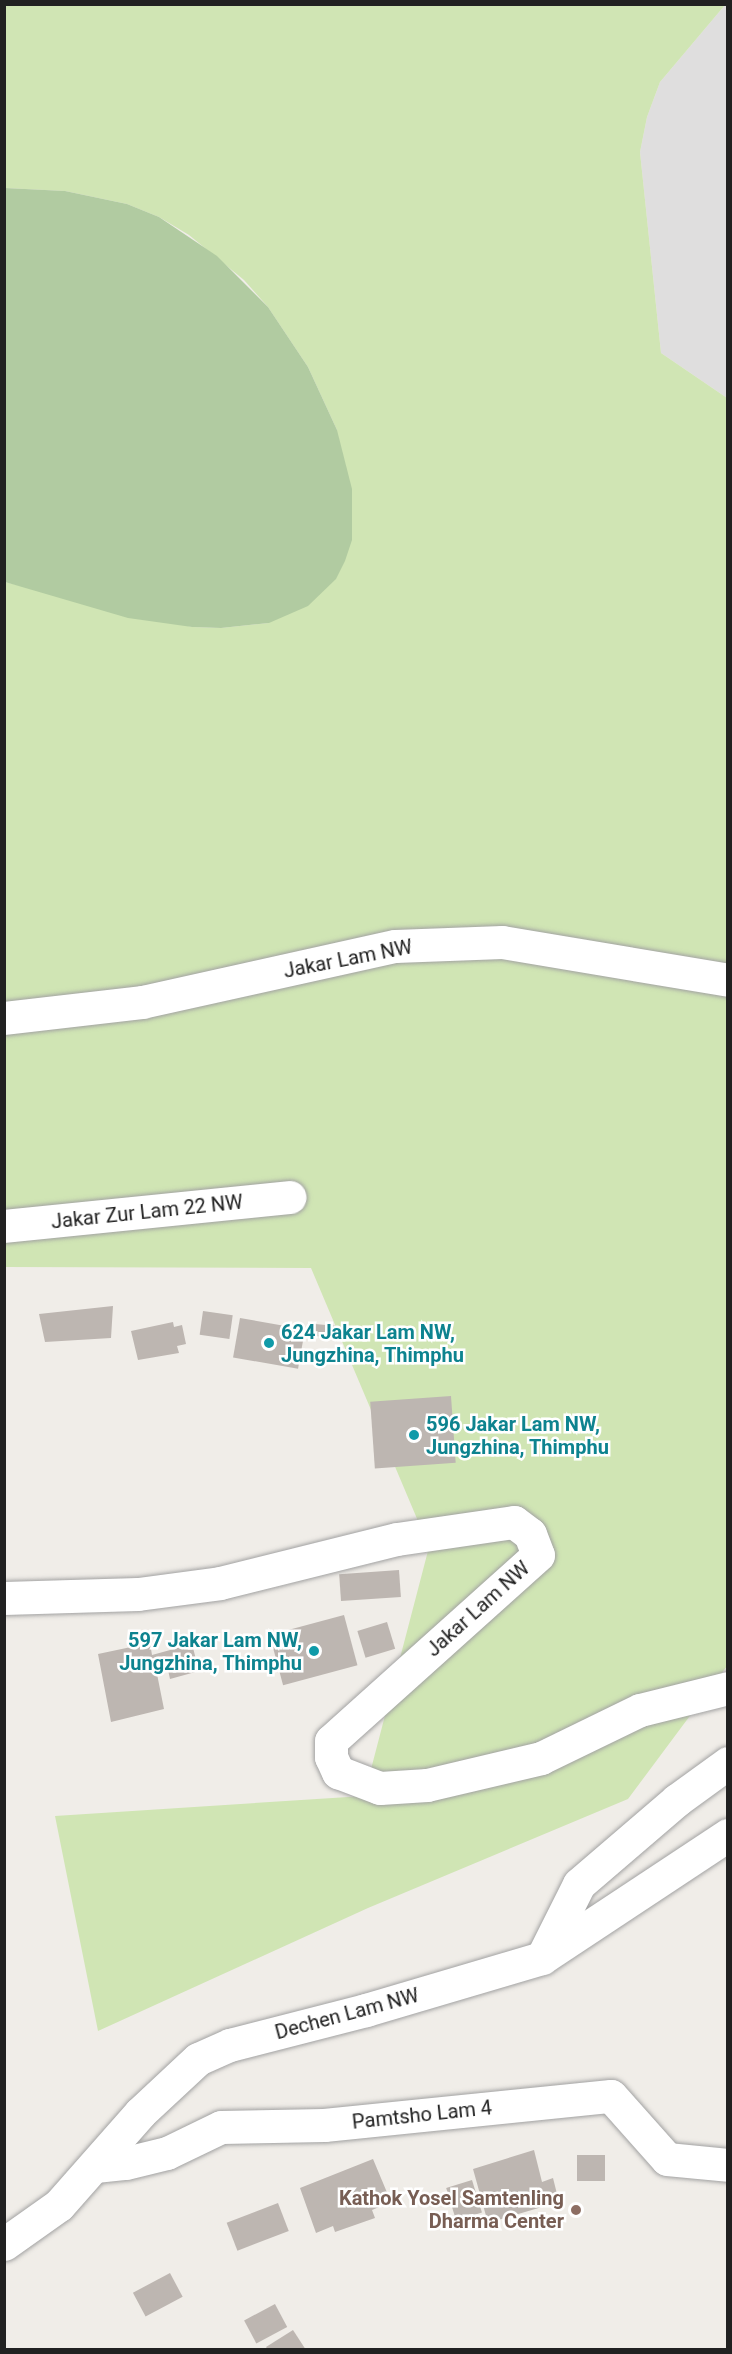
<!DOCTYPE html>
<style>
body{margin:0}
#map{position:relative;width:732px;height:2354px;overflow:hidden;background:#f0ede8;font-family:Roboto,sans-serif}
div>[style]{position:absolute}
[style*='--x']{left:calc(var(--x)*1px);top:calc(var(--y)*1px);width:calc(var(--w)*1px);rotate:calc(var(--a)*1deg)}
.residential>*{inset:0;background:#dfdede}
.grass>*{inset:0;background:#d0e5b4}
.forest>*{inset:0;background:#b1cba1}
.building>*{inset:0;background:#bdb6b1;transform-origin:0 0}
.roads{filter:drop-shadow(0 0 2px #a2a2a2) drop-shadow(0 0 2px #a2a2a2)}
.street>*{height:33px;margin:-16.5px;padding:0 16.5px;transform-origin:16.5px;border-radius:16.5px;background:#fff}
.dots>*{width:16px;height:16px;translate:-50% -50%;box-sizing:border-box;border:3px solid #fff;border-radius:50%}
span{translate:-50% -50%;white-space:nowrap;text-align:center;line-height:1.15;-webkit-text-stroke:5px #fff;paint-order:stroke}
.street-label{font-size:20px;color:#212121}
.culture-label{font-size:20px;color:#0d838f;font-weight:700}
.left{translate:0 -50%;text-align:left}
.right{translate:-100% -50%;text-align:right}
.education-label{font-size:20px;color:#785e54;font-weight:700}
.frame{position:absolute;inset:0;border:6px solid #212121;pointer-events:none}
</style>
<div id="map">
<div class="residential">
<div style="clip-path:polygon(725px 5px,727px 5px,727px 398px,661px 353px,640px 152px,647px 117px,660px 82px)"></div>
</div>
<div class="grass">
<div style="clip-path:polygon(5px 5px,725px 5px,660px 82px,647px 117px,640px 152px,661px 353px,727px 398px,727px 1666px,628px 1799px,368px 1908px,98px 2031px,55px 1816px,364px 1796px,429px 1547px,311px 1268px,5px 1267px,5px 582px,192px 627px,221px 628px,269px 623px,337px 430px,308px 367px,268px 307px,244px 280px,189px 235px,159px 217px,127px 204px,65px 191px,5px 188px)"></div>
</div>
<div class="forest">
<div style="clip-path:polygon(5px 188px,65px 191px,127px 204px,159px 217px,217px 256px,268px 307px,308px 367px,337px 430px,352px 489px,352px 540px,345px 561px,336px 579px,308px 606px,269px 623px,221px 628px,192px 627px,128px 618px,5px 582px)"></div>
</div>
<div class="building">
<div style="clip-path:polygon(113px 1306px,111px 1338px,45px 1342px,39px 1314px)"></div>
<div style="left:203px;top:1311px;width:30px;height:24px;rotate:8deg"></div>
<div style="left:240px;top:1318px;width:66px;height:40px;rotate:10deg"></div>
<div style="clip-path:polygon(173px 1322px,174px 1327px,182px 1325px,186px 1344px,177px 1346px,179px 1353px,138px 1360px,131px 1331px)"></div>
<div style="left:348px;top:1327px;width:12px;height:33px;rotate:95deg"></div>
<div style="left:451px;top:1396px;width:67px;height:81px;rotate:86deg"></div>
<div style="left:399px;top:1570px;width:27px;height:60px;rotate:86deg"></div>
<div style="left:344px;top:1615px;width:52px;height:77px;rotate:75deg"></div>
<div style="left:387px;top:1622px;width:28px;height:31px;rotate:73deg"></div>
<div style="clip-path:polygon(150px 1643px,152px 1655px,192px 1644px,199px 1671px,170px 1679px,168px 1670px,157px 1674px,164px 1709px,111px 1722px,98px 1654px)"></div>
<div style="clip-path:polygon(534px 2150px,542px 2182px,553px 2178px,559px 2202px,488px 2223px,473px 2169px)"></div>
<div style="left:577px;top:2155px;width:28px;height:26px"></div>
<div style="clip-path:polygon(373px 2159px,391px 2202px,372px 2210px,375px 2218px,335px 2232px,333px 2226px,316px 2233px,300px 2188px)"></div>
<div style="left:472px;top:2180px;width:34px;height:27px;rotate:73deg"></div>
<div style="left:278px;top:2203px;width:30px;height:55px;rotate:69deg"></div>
<div style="left:170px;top:2273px;width:27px;height:42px;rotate:62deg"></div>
<div style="left:275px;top:2304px;width:26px;height:35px;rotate:62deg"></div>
<div style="clip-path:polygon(293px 2330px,306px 2350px,268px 2350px,266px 2347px)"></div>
</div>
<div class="roads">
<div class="street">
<div style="--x:4;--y:1018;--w:139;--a:-6.6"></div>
<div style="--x:142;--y:1002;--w:259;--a:-12.5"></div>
<div style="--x:395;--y:946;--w:107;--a:-2.1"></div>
<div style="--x:502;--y:942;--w:229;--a:9.5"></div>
<div style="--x:4;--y:1226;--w:287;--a:-5.8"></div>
<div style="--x:4;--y:1598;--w:134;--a:-1.7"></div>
<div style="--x:138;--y:1594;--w:83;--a:-7.6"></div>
<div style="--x:220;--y:1583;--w:182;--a:-14"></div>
<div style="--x:397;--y:1539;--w:118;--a:-8.3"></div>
<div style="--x:514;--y:1522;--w:20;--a:37"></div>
<div style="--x:530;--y:1534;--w:22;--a:69"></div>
<div style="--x:538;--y:1555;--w:278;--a:138.1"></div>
<div style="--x:331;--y:1741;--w:16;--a:90"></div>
<div style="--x:331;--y:1757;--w:17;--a:65"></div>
<div style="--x:338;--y:1772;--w:45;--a:20.9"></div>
<div style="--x:380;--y:1788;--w:47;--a:-3.7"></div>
<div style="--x:427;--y:1785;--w:117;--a:-13.3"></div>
<div style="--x:541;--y:1758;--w:110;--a:-25.9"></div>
<div style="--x:640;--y:1710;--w:91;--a:-14"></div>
<div style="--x:543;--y:1956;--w:80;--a:-63.4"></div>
<div style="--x:579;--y:1884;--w:129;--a:-40.6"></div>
<div style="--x:677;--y:1800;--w:63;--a:-36"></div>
<div style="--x:95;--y:2166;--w:31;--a:-6"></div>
<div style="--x:126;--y:2163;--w:42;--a:-13.7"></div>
<div style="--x:167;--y:2153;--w:60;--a:-25.7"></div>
<div style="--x:221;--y:2127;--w:103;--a:-1.1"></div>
<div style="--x:324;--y:2125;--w:288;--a:-5.8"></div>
<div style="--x:611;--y:2096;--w:84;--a:48.4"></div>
<div style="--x:667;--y:2159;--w:61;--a:5.6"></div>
<div style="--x:4;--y:2244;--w:67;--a:-35.3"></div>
<div style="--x:59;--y:2205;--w:123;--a:-48.6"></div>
<div style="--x:140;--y:2113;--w:79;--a:-43"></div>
<div style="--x:198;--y:2059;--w:35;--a:-24"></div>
<div style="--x:230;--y:2045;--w:140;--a:-14.4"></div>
<div style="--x:366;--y:2010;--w:184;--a:-16.5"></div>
<div style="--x:542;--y:1958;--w:223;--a:-33.5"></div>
</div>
</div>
<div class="dots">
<div style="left:269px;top:1343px;background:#0f9aa8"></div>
<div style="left:414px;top:1435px;background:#0f9aa8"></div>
<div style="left:314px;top:1651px;background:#0f9aa8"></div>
<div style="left:576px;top:2210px;background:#8d6e63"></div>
</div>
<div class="street-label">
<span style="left:348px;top:959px;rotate:-11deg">Jakar Lam NW</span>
<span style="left:147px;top:1212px;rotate:-6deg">Jakar Zur Lam 22 NW</span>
<span style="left:478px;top:1609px;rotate:-42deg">Jakar Lam NW</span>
<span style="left:347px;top:2014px;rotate:-15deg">Dechen Lam NW</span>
<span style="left:422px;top:2115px;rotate:-6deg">Pamtsho Lam 4</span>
</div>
<div class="culture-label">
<span class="left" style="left:281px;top:1344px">624 Jakar Lam NW,<br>Jungzhina, Thimphu</span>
<span class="left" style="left:426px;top:1436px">596 Jakar Lam NW,<br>Jungzhina, Thimphu</span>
<span class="right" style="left:302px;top:1652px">597 Jakar Lam NW,<br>Jungzhina, Thimphu</span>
</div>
<div class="education-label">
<span class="right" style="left:564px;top:2210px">Kathok Yosel Samtenling<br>Dharma Center</span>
</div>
<div class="frame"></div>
</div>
